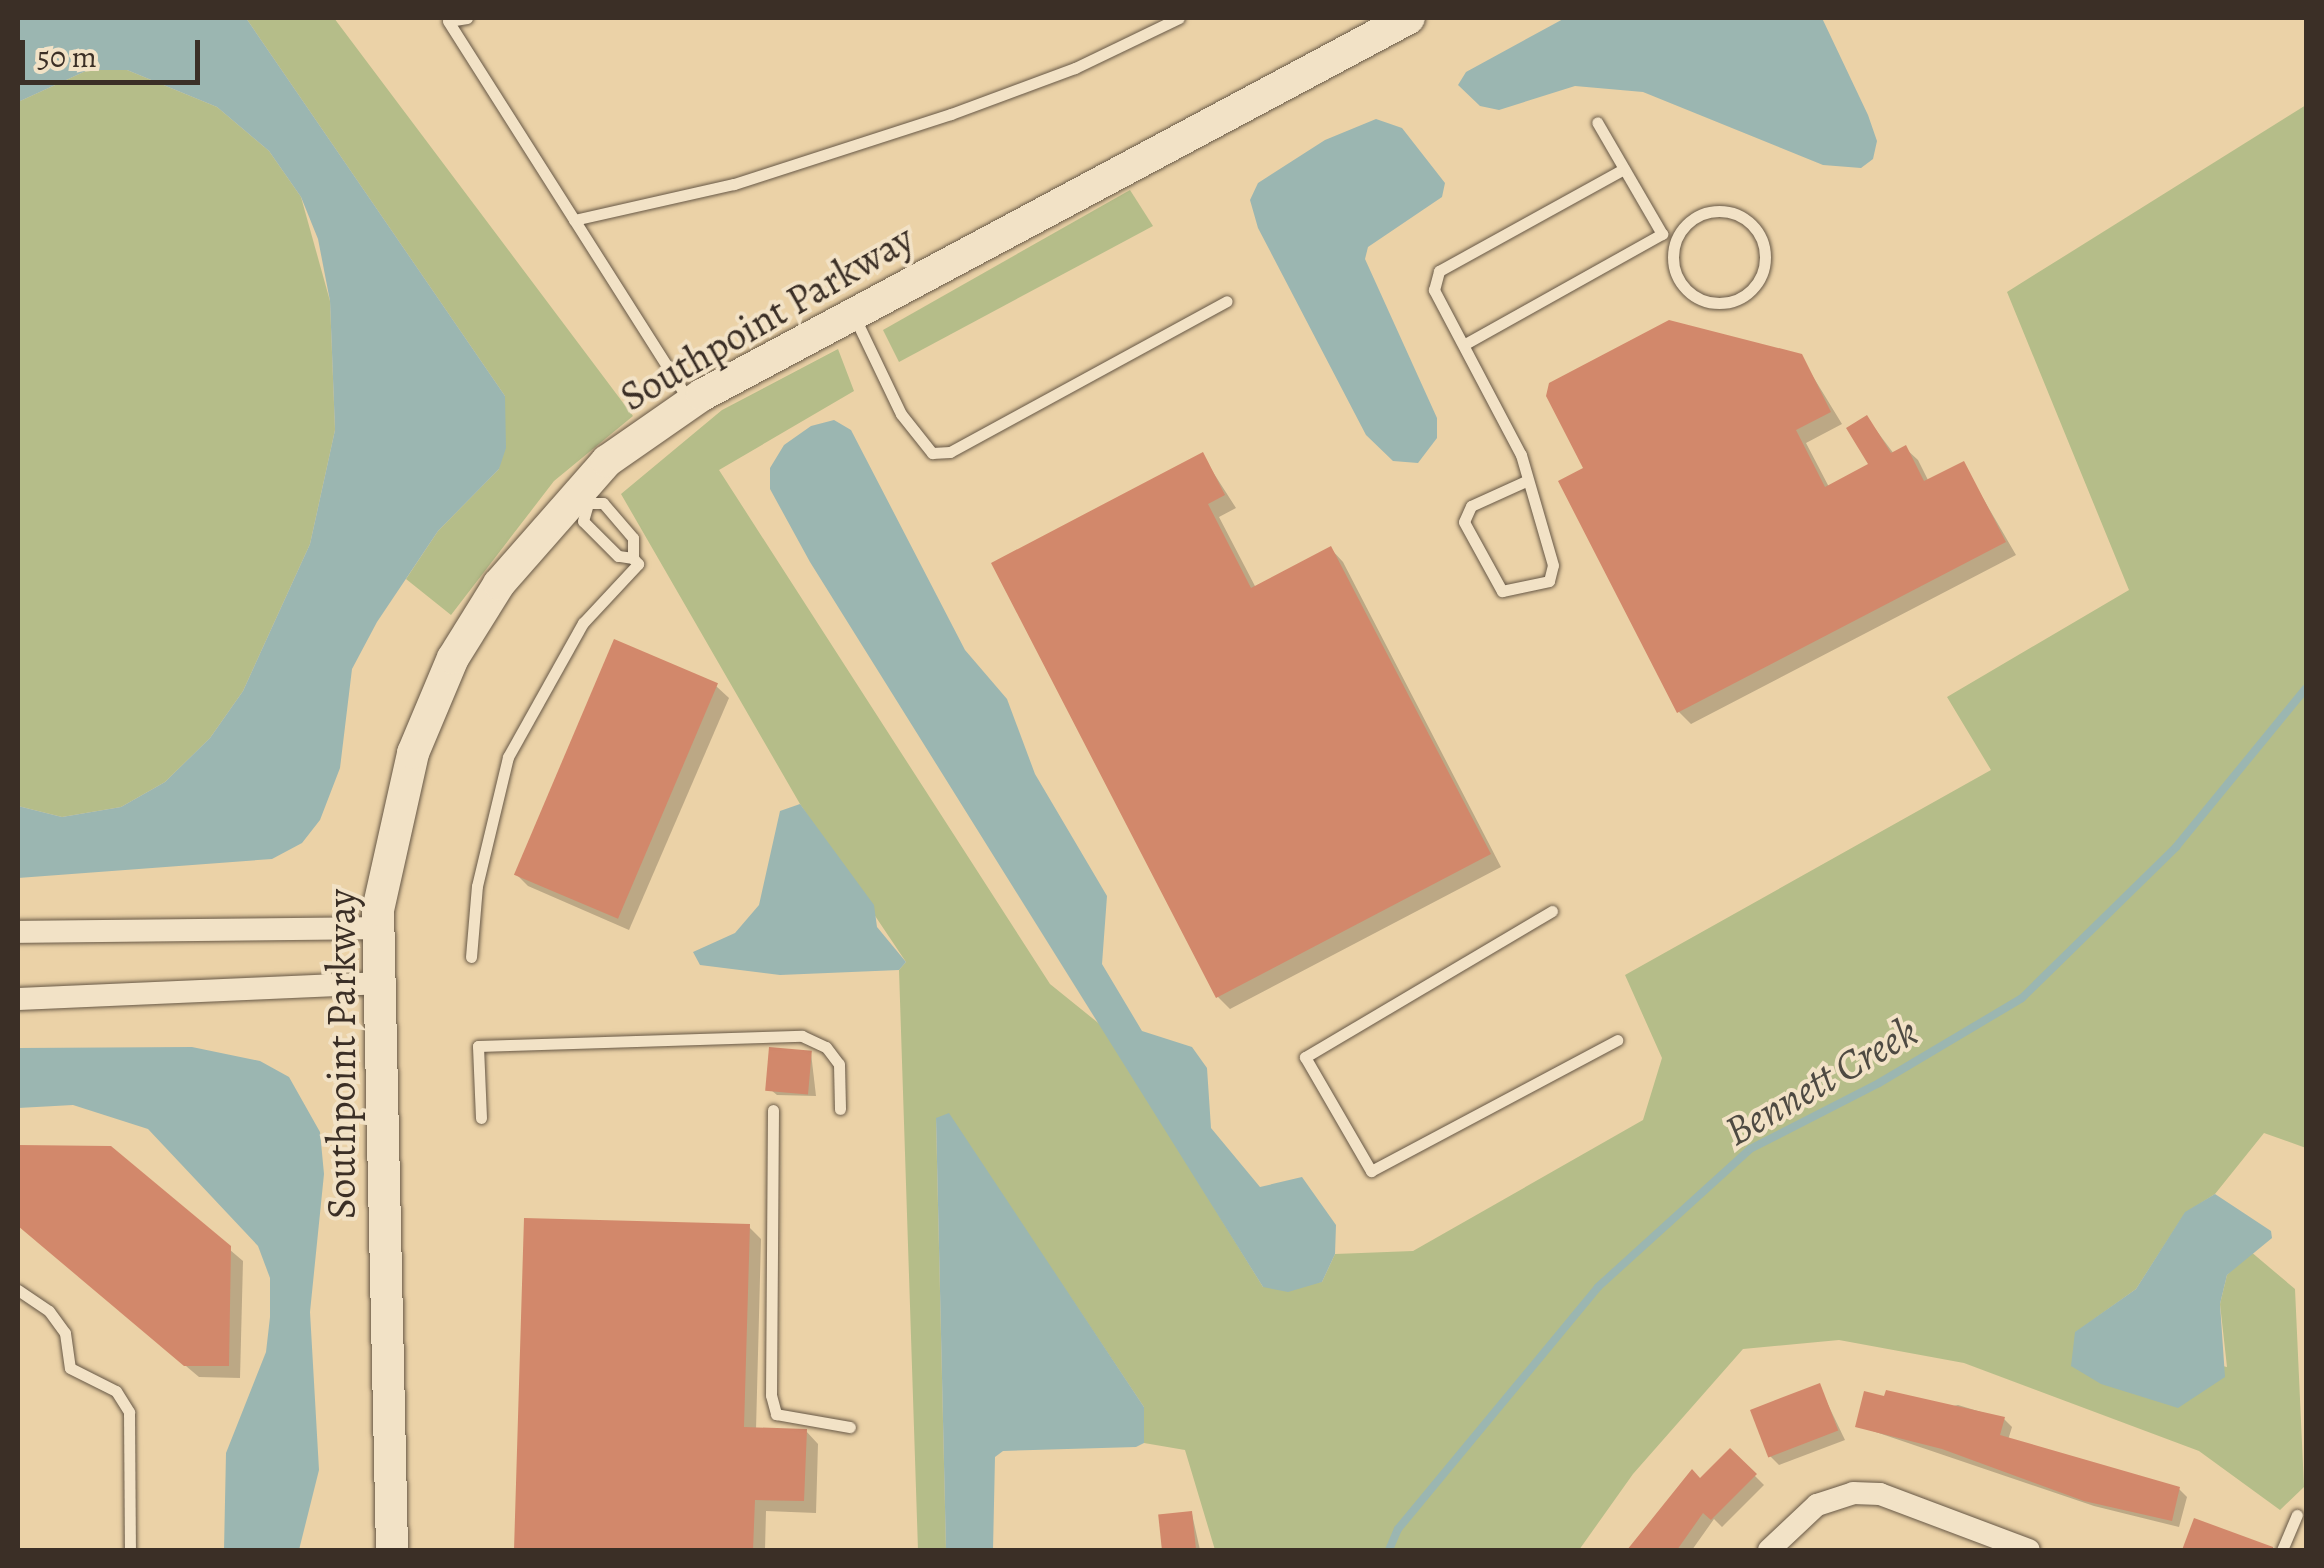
<!DOCTYPE html>
<style>
body{margin:0}
#map{position:relative;width:2324px;height:1568px;overflow:hidden;background:#ebd2a7;font-family:Alegreya,serif}
div>[style]{position:absolute}
[style*='--x']{left:calc(var(--x)*1px);top:calc(var(--y)*1px);width:calc(var(--w)*1px);rotate:calc(var(--a)*1deg)}
.green>*{inset:0;background:#b5bd89}
.water>*{inset:0;background:#9bb6b1}
.shadow>*{inset:0;background:#0003}
.stream>*{height:8px;margin:-4px;padding:0 4px;transform-origin:4px;border-radius:4px;background:#9bb6b1}
.building>*{inset:0;background:#d2886b;transform-origin:0 0}
.roads{filter:drop-shadow(0 0 2px #675846) drop-shadow(0 0 2px #675846)}
.service>*{height:11px;margin:-5.5px;padding:0 5.5px;transform-origin:5.5px;border-radius:5.5px;background:#f2e2c6}
.service>.ring{margin:-5.5px;padding:0;box-sizing:content-box;background:none;border:11px solid #f2e2c6;border-radius:50%}
.minor>*{height:22px;margin:-11px;padding:0 11px;transform-origin:11px;border-radius:11px;background:#f2e2c6}
.secondary>*{height:32px;margin:-16px;padding:0 16px;transform-origin:16px;border-radius:16px;background:#f2e2c6}
span{translate:-50% -50%;white-space:nowrap;text-align:center;line-height:1.15;-webkit-text-stroke:8px #f2e2c6;paint-order:stroke}
.street-label{font-size:40px;color:#3b2f26}
.water-label{font-size:42px;color:#4e4a42;font-style:italic}
.frame{position:absolute;inset:0;border:20px solid #3b2f26;pointer-events:none}
.scale{position:absolute;left:20px;top:40px;width:180px;height:45px;box-sizing:border-box;border:5px solid #3b2f26;border-top:0;padding-left:12px;font-size:30px;line-height:35px;white-space:nowrap;color:#3b2f26;-webkit-text-stroke:8px #f2e2c6;paint-order:stroke}
</style>
<div id="map">
<div class="green">
<div style="clip-path:polygon(246px 18px,334px 18px,633px 416px,554px 481px,451px 615px,406px 579px,438px 531px,499px 469px,505px 396px)"></div>
<div style="clip-path:polygon(88px 70px,127px 70px,217px 107px,269px 151px,301px 197px,330px 301px,335px 430px,310px 544px,243px 691px,210px 738px,165px 782px,121px 807px,62px 817px,18px 806px,18px 102px)"></div>
<div style="clip-path:polygon(2306px 105px,2306px 1148px,2264px 1133px,2215px 1194px,2185px 1213px,2136px 1289px,2076px 1332px,2227px 1367px,2220px 1304px,2227px 1275px,2250px 1251px,2295px 1289px,2304px 1487px,2280px 1510px,2199px 1451px,1964px 1363px,1839px 1340px,1743px 1349px,1633px 1474px,1579px 1550px,1215px 1550px,1185px 1450px,1144px 1443px,1144px 1407px,948px 1114px,936px 1119px,946px 1550px,918px 1550px,899px 970px,906px 962px,800px 804px,621px 494px,722px 410px,838px 349px,854px 391px,719px 470px,1050px 984px,1102px 1026px,1263px 1287px,1322px 1282px,1335px 1254px,1413px 1251px,1643px 1120px,1662px 1058px,1625px 975px,1991px 770px,1947px 697px,2129px 590px,2007px 292px)"></div>
<div style="clip-path:polygon(1130px 190px,1153px 226px,899px 362px,883px 330px)"></div>
</div>
<div class="water">
<div style="clip-path:polygon(18px 18px,246px 18px,505px 396px,506px 448px,499px 469px,438px 531px,377px 622px,352px 669px,340px 768px,320px 820px,302px 843px,272px 859px,18px 878px,18px 806px,62px 817px,121px 807px,165px 782px,210px 738px,243px 691px,310px 544px,335px 430px,330px 301px,318px 239px,301px 197px,269px 151px,217px 107px,127px 70px,88px 70px,18px 102px)"></div>
<div style="clip-path:polygon(1565px 18px,1822px 18px,1868px 115px,1877px 141px,1873px 159px,1861px 168px,1823px 165px,1643px 92px,1575px 86px,1499px 110px,1480px 106px,1458px 85px,1466px 72px)"></div>
<div style="clip-path:polygon(1376px 119px,1402px 128px,1445px 183px,1442px 197px,1368px 247px,1365px 259px,1437px 418px,1437px 438px,1418px 463px,1393px 461px,1366px 435px,1258px 228px,1250px 200px,1258px 183px,1325px 140px)"></div>
<div style="clip-path:polygon(834px 420px,851px 430px,965px 650px,1007px 699px,1035px 774px,1107px 896px,1102px 964px,1142px 1031px,1192px 1047px,1207px 1068px,1211px 1128px,1260px 1187px,1302px 1177px,1336px 1225px,1335px 1254px,1322px 1282px,1288px 1292px,1263px 1287px,810px 562px,770px 489px,770px 468px,784px 445px,811px 426px)"></div>
<div style="clip-path:polygon(800px 804px,874px 905px,877px 927px,906px 962px,899px 970px,780px 975px,700px 965px,693px 952px,735px 933px,759px 905px,780px 811px)"></div>
<div style="clip-path:polygon(192px 1047px,260px 1061px,289px 1077px,320px 1132px,324px 1174px,310px 1312px,319px 1470px,299px 1550px,224px 1550px,226px 1453px,266px 1352px,270px 1317px,270px 1278px,258px 1246px,148px 1129px,73px 1105px,18px 1108px,18px 1048px)"></div>
<div style="clip-path:polygon(949px 1113px,1144px 1407px,1144px 1443px,1136px 1447px,1003px 1451px,995px 1457px,993px 1550px,946px 1550px,936px 1118px)"></div>
<div style="clip-path:polygon(2215px 1194px,2271px 1231px,2272px 1238px,2227px 1275px,2220px 1304px,2225px 1377px,2178px 1408px,2101px 1384px,2071px 1366px,2075px 1332px,2136px 1289px,2185px 1212px)"></div>
</div>
<div class="shadow">
<div style="clip-path:polygon(1801px 357px,1842px 424px,1806px 443px,1829px 487px,1872px 465px,1867px 418px,1894px 454px,1905px 448px,1918px 460px,1929px 482px,1963px 464px,2016px 555px,1691px 724px,1679px 712px)"></div>
<div style="clip-path:polygon(1202px 455px,1236px 508px,1219px 517px,1256px 588px,1331px 549px,1343px 562px,1501px 867px,1230px 1009px,1218px 997px)"></div>
<div style="clip-path:polygon(716px 686px,729px 698px,629px 930px,528px 886px,516px 874px)"></div>
<div style="clip-path:polygon(811px 1053px,816px 1096px,777px 1095px,771px 1090px)"></div>
<div style="clip-path:polygon(18px 1147px,110px 1148px,243px 1261px,240px 1378px,199px 1377px,18px 1224px)"></div>
<div style="clip-path:polygon(526px 1221px,749px 1227px,761px 1239px,756px 1430px,806px 1431px,818px 1444px,816px 1513px,766px 1511px,765px 1550px,517px 1550px)"></div>
<div style="clip-path:polygon(1819px 1386px,1845px 1440px,1779px 1465px,1770px 1456px)"></div>
<div style="clip-path:polygon(1958px 1405px,2004px 1419px,2012px 1427px,2008px 1440px,2179px 1489px,2187px 1497px,2179px 1527px,2094px 1506px,1858px 1426px)"></div>
<div style="clip-path:polygon(1730px 1451px,1764px 1485px,1722px 1527px,1714px 1519px,1692px 1550px,1630px 1550px,1692px 1473px,1700px 1481px)"></div>
<div style="clip-path:polygon(1192px 1514px,1200px 1550px,1164px 1550px,1161px 1517px)"></div>
</div>
<div class="stream">
<div style="--x:1389;--y:1550;--w:23;--a:-67"></div>
<div style="--x:1398;--y:1529;--w:314;--a:-50.4"></div>
<div style="--x:1598;--y:1287;--w:205;--a:-42.2"></div>
<div style="--x:1750;--y:1149;--w:145;--a:-27.1"></div>
<div style="--x:1879;--y:1083;--w:166;--a:-30.7"></div>
<div style="--x:2022;--y:998;--w:216;--a:-44.4"></div>
<div style="--x:2176;--y:847;--w:205;--a:-50.7"></div>
</div>
<div class="building">
<div style="clip-path:polygon(1669px 320px,1802px 354px,1831px 412px,1796px 430px,1825px 487px,1868px 464px,1846px 428px,1867px 415px,1891px 453px,1906px 445px,1924px 481px,1964px 461px,2006px 542px,1677px 713px,1558px 481px,1583px 468px,1546px 396px,1549px 383px)"></div>
<div style="clip-path:polygon(1203px 452px,1225px 495px,1208px 504px,1251px 588px,1331px 546px,1491px 854px,1216px 998px,991px 563px)"></div>
<div style="left:614px;top:639px;width:113px;height:256px;rotate:23deg"></div>
<div style="left:769px;top:1047px;width:43px;height:44px;rotate:5deg"></div>
<div style="clip-path:polygon(18px 1145px,111px 1146px,231px 1246px,229px 1366px,184px 1366px,18px 1226px)"></div>
<div style="clip-path:polygon(524px 1218px,750px 1224px,744px 1427px,807px 1429px,804px 1501px,755px 1500px,753px 1550px,514px 1550px)"></div>
<div style="left:1820px;top:1383px;width:51px;height:75px;rotate:69deg"></div>
<div style="clip-path:polygon(1886px 1390px,2005px 1417px,2000px 1435px,2180px 1487px,2172px 1521px,2084px 1501px,1942px 1449px,1855px 1427px,1864px 1391px,1884px 1396px)"></div>
<div style="clip-path:polygon(1730px 1448px,1757px 1474px,1711px 1520px,1703px 1513px,1677px 1550px,1627px 1550px,1692px 1469px,1700px 1478px)"></div>
<div style="left:1192px;top:1511px;width:39px;height:34px;rotate:84deg"></div>
<div style="clip-path:polygon(2194px 1518px,2273px 1547px,2273px 1550px,2182px 1550px)"></div>
</div>
<div class="roads">
<div class="service">
<div style="--x:467;--y:18;--w:19;--a:171"></div>
<div style="--x:448;--y:21;--w:448;--a:57.6"></div>
<div class="ring" style="left:1673px;top:211px;width:81px;height:81px"></div>
<div style="--x:574;--y:220;--w:164;--a:-12.7"></div>
<div style="--x:734;--y:184;--w:228;--a:-17.9"></div>
<div style="--x:951;--y:114;--w:132;--a:-20.4"></div>
<div style="--x:1075;--y:68;--w:115;--a:-25.7"></div>
<div style="--x:855;--y:318;--w:106;--a:64.4"></div>
<div style="--x:901;--y:414;--w:50;--a:51.5"></div>
<div style="--x:932;--y:453;--w:18;--a:-3"></div>
<div style="--x:950;--y:452;--w:315;--a:-28.6"></div>
<div style="--x:1465;--y:344;--w:226;--a:-29.2"></div>
<div style="--x:1662;--y:234;--w:129;--a:-120.1"></div>
<div style="--x:1526;--y:481;--w:60;--a:155.6"></div>
<div style="--x:1471;--y:506;--w:17;--a:114"></div>
<div style="--x:1464;--y:522;--w:79;--a:61.2"></div>
<div style="--x:1502;--y:591;--w:48;--a:-12"></div>
<div style="--x:1549;--y:581;--w:16;--a:-76"></div>
<div style="--x:1553;--y:565;--w:115;--a:-106.2"></div>
<div style="--x:1521;--y:455;--w:187;--a:-117.8"></div>
<div style="--x:1434;--y:290;--w:20;--a:-75"></div>
<div style="--x:1439;--y:271;--w:211;--a:-28.9"></div>
<div style="--x:588;--y:503;--w:15;--a:0"></div>
<div style="--x:603;--y:503;--w:46;--a:49.4"></div>
<div style="--x:633;--y:538;--w:20;--a:90"></div>
<div style="--x:633;--y:558;--w:15;--a:-172"></div>
<div style="--x:618;--y:556;--w:49;--a:-135"></div>
<div style="--x:583;--y:521;--w:19;--a:-74"></div>
<div style="--x:1552;--y:911;--w:287;--a:149.4"></div>
<div style="--x:1305;--y:1057;--w:132;--a:59.9"></div>
<div style="--x:1371;--y:1171;--w:279;--a:-28"></div>
<div style="--x:471;--y:957;--w:71;--a:-85.2"></div>
<div style="--x:477;--y:886;--w:133;--a:-76.5"></div>
<div style="--x:508;--y:757;--w:154;--a:-60.8"></div>
<div style="--x:583;--y:623;--w:81;--a:-47"></div>
<div style="--x:638;--y:564;--w:8;--a:-130"></div>
<div style="--x:773;--y:1110;--w:285;--a:90.4"></div>
<div style="--x:771;--y:1395;--w:20;--a:75"></div>
<div style="--x:776;--y:1414;--w:75;--a:10"></div>
<div style="--x:481;--y:1118;--w:72;--a:-92.4"></div>
<div style="--x:478;--y:1046;--w:324;--a:-1.8"></div>
<div style="--x:802;--y:1036;--w:26;--a:25"></div>
<div style="--x:826;--y:1047;--w:21;--a:53"></div>
<div style="--x:839;--y:1064;--w:45;--a:88.7"></div>
<div style="--x:18;--y:1290;--w:37;--a:34"></div>
<div style="--x:49;--y:1311;--w:27;--a:54"></div>
<div style="--x:65;--y:1333;--w:35;--a:82"></div>
<div style="--x:70;--y:1368;--w:51;--a:26.6"></div>
<div style="--x:116;--y:1391;--w:25;--a:58"></div>
<div style="--x:129;--y:1412;--w:138;--a:89.6"></div>
<div style="--x:2282;--y:1550;--w:38;--a:-67"></div>
</div>
<div class="minor">
<div style="--x:18;--y:932;--w:360;--a:-0.6"></div>
<div style="--x:18;--y:999;--w:360;--a:-2.5"></div>
<div style="--x:1769;--y:1550;--w:66;--a:-43.2"></div>
<div style="--x:1817;--y:1505;--w:38;--a:-18"></div>
<div style="--x:1853;--y:1493;--w:27;--a:2"></div>
<div style="--x:1880;--y:1494;--w:159;--a:20.6"></div>
</div>
<div class="secondary">
<div style="--x:392;--y:1550;--w:640;--a:-91.25"></div>
<div style="--x:378;--y:910;--w:161;--a:-77.4"></div>
<div style="--x:413;--y:753;--w:103;--a:-67.2"></div>
<div style="--x:453;--y:658;--w:87;--a:-58.1"></div>
<div style="--x:499;--y:584;--w:164;--a:-48.7"></div>
<div style="--x:607;--y:461;--w:116;--a:-34.8"></div>
<div style="--x:702;--y:395;--w:801;--a:-28.07"></div>
</div>
</div>
<div class="street-label">
<span style="left:767px;top:318px;rotate:-30deg">Southpoint Parkway</span>
<span style="left:342px;top:1054px;rotate:-90deg">Southpoint Parkway</span>
</div>
<div class="water-label">
<span style="left:1821px;top:1081px;rotate:-30deg">Bennett Creek</span>
</div>
<div class="frame"></div>
<div class="scale">50 m</div>
</div>
